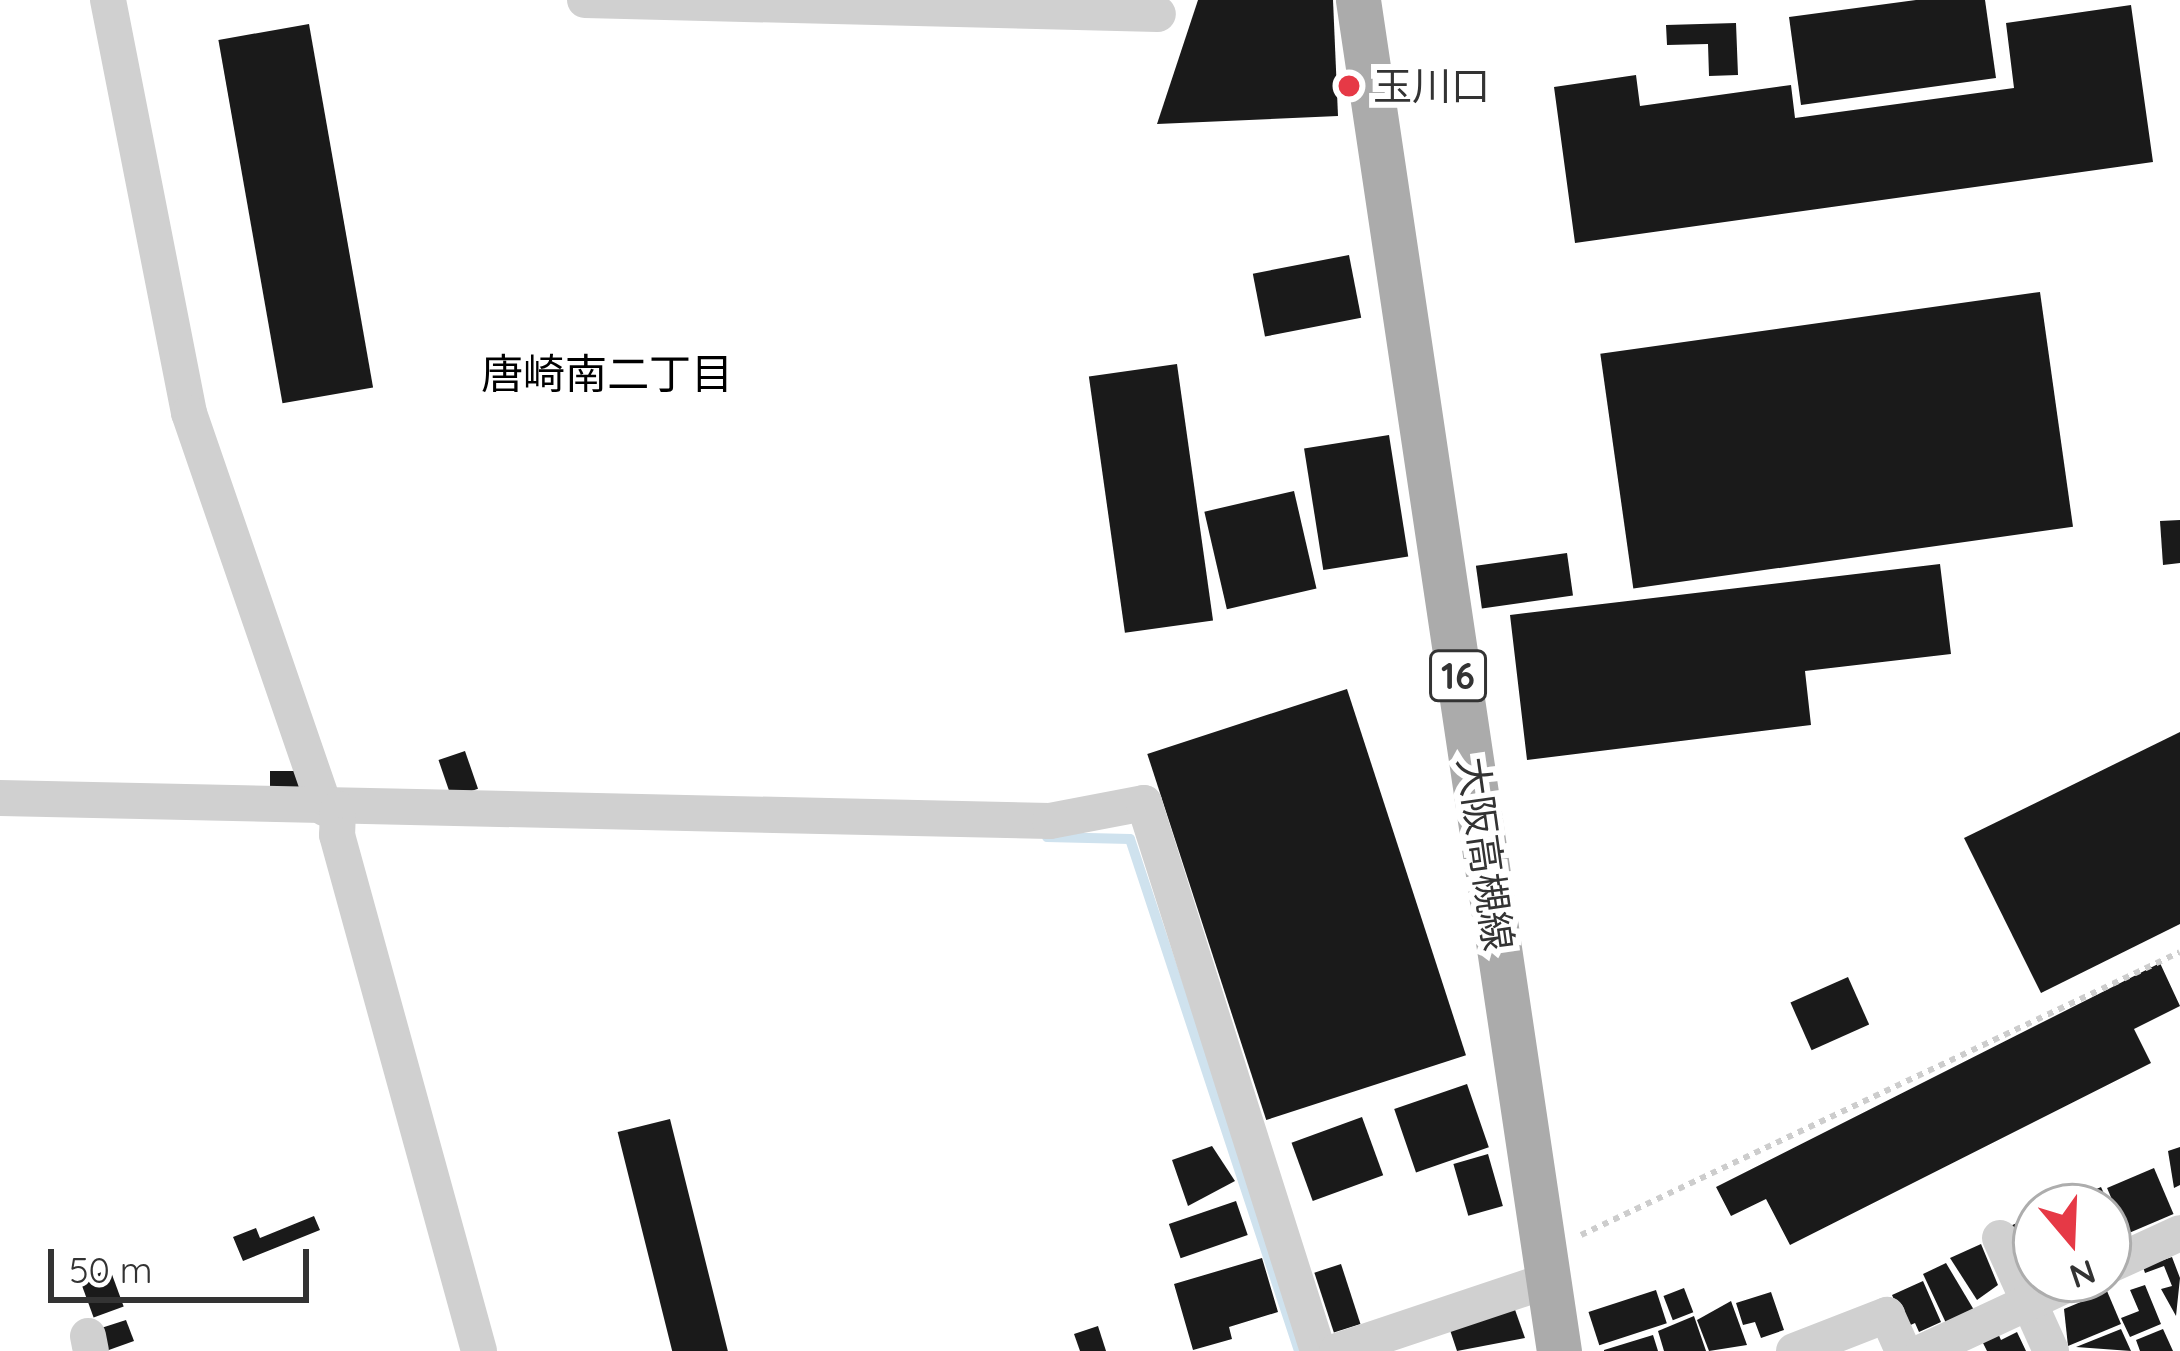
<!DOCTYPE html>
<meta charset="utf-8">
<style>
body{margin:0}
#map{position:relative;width:2180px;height:1351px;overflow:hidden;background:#fff;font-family:Quicksand,"Noto Sans JP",sans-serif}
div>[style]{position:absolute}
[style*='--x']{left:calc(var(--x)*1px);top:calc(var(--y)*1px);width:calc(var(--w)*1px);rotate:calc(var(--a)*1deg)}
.stream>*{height:10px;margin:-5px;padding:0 5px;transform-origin:5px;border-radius:5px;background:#cfe2ee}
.building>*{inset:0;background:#1a1a1a;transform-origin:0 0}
.path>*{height:6px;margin-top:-3px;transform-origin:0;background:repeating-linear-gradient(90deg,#cdcdcd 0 6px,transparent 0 12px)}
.minor>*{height:36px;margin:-18px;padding:0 18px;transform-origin:18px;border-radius:18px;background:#d0d0d0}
.major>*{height:45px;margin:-22.5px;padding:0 22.5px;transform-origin:22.5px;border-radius:22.5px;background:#ababab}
.dots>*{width:33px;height:33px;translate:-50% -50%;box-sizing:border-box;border:6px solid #fff;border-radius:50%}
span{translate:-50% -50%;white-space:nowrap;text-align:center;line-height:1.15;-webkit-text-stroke:12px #fff;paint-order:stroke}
.shield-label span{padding:3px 9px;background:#fff;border:3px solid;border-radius:9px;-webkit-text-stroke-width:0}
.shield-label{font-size:36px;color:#333;font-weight:700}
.poi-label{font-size:39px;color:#333}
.left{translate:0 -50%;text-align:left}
.street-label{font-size:39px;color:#333}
.neighbourhood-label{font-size:42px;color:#000}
.north{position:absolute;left:2012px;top:1183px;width:120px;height:120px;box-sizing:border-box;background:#fff;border:3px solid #adadad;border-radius:50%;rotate:161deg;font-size:33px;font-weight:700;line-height:48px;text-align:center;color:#333}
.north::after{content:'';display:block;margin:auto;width:42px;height:54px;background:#e63946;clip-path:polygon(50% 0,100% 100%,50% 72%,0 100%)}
.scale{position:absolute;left:48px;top:1249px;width:261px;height:54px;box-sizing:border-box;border:6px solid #333;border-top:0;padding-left:15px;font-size:36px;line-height:42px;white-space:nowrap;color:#333;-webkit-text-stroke:9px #fff;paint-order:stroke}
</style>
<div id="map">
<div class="stream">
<div style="--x:1047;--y:837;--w:83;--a:1.4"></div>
<div style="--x:1130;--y:839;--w:539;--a:71.73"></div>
</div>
<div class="building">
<div style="clip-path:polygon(1198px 0,1333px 0,1338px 116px,1157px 124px)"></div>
<div style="clip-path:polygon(1916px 0,1985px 0,1996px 78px,1801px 105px,1789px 17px)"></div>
<div style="clip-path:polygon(2131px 5px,2153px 162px,1575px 243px,1554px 87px,1636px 75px,1640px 106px,1791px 85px,1795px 118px,2014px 88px,2006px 23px)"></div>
<div style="clip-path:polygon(1736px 23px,1738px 75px,1709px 76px,1708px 44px,1667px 45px,1666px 25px)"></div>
<div style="left:309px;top:24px;width:369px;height:92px;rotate:80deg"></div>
<div style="left:1349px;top:255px;width:64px;height:98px;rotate:79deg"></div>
<div style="left:2040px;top:292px;width:237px;height:444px;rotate:82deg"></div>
<div style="left:1177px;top:364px;width:259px;height:89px;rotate:82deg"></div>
<div style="left:1389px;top:435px;width:123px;height:86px;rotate:81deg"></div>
<div style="left:1294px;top:491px;width:100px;height:92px;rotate:77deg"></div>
<div style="clip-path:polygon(2180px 520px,2180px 563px,2163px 565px,2160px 521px)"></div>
<div style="left:1567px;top:553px;width:43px;height:92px;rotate:82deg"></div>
<div style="clip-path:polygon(1940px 564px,1951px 654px,1805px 671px,1811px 725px,1527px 760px,1510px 615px)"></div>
<div style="left:1347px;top:689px;width:385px;height:210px;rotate:72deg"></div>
<div style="clip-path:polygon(2180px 732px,2180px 924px,2041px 993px,1964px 838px)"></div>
<div style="left:465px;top:751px;width:40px;height:28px;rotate:71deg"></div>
<div style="left:270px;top:771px;width:34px;height:30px"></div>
<div style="clip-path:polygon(2160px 963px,2180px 1006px,2134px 1029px,2151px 1063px,1790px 1245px,1766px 1199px,1731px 1216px,1716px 1187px)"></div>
<div style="left:1848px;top:977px;width:52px;height:63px;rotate:66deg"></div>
<div style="left:1467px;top:1084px;width:67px;height:77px;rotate:71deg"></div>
<div style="left:1362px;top:1117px;width:62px;height:75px;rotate:70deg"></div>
<div style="left:670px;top:1119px;width:239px;height:54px;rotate:76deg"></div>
<div style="clip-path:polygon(1212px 1146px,1235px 1181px,1188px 1206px,1172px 1160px)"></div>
<div style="clip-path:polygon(2180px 1147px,2180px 1185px,2174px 1188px,2168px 1151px)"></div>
<div style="left:1488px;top:1154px;width:54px;height:36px;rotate:74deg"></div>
<div style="left:2154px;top:1168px;width:50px;height:51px;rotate:67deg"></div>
<div style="clip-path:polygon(2101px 1187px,2125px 1240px,2114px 1245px,2108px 1207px,2080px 1207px,2076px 1198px)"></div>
<div style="left:1236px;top:1201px;width:36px;height:71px;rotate:71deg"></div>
<div style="clip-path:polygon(2036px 1215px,2036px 1266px,2010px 1226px)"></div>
<div style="clip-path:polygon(314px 1216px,320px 1230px,243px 1261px,233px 1237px,256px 1228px,260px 1238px)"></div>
<div style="clip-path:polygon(1981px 1244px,1998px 1285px,1977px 1300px,1950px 1258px)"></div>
<div style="clip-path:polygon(2172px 1257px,2180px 1278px,2176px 1316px,2161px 1289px,2172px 1286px,2164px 1266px,2145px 1273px,2143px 1267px)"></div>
<div style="clip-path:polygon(1262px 1258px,1278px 1312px,1229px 1327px,1232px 1339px,1193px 1350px,1174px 1284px)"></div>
<div style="clip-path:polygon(1946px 1263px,1974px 1310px,1946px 1323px,1923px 1274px)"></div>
<div style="left:1341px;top:1264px;width:63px;height:28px;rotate:72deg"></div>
<div style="left:110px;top:1269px;width:40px;height:32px;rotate:70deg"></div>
<div style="clip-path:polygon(1923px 1281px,1941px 1322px,1919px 1332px,1915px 1323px,1906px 1327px,1892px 1295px)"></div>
<div style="clip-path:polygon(2145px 1285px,2161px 1324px,2130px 1337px,2121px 1318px,2139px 1311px,2130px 1290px)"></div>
<div style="left:1684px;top:1288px;width:26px;height:22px;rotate:69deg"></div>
<div style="left:1656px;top:1290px;width:35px;height:71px;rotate:72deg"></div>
<div style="clip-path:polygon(2107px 1291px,2121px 1324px,2068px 1346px,2064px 1309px)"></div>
<div style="clip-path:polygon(1771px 1292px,1784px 1330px,1761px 1338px,1755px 1322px,1743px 1325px,1736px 1303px)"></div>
<div style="clip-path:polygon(1731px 1301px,1747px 1345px,1709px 1351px,1697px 1320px)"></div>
<div style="clip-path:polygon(1513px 1304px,1525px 1338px,1457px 1351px,1449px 1327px)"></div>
<div style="clip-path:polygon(1694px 1316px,1706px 1351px,1664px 1351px,1658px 1331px)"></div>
<div style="clip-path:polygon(126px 1320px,134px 1341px,106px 1351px,95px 1330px)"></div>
<div style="clip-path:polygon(1098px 1326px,1106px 1351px,1080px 1351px,1074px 1334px)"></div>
<div style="clip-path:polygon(2121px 1329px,2131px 1351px,2076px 1347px)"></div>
<div style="clip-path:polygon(2163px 1329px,2173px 1351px,2140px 1351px,2136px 1340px)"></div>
<div style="clip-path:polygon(1997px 1331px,2001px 1340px,2017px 1332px,2026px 1351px,1987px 1351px,1981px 1339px)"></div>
<div style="clip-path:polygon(1653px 1335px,1658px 1351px,1604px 1351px,1604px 1350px)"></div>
</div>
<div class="path">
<div style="--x:1581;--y:1235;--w:662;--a:-25.29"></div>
</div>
<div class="minor">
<div style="--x:108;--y:0;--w:421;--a:78.9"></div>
<div style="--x:189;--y:413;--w:418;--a:71"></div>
<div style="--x:585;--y:0;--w:573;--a:1.4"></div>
<div style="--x:0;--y:798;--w:1050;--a:1.25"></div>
<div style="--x:1050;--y:821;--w:96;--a:-10.8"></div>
<div style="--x:1144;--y:803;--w:575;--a:72.38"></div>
<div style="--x:338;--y:809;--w:26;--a:92"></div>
<div style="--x:337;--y:835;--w:535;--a:74.61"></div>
<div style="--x:2000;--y:1238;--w:124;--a:65.7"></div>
<div style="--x:2108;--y:1266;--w:79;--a:-24.6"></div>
<div style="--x:88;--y:1336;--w:15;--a:79"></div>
<div style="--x:1337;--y:1351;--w:224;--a:-18.5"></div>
<div style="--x:1794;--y:1351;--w:100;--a:-21.2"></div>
<div style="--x:1887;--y:1315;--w:39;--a:66"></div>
<div style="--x:1924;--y:1351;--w:171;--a:-24.9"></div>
</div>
<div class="major">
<div style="--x:1358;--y:0;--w:1366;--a:81.54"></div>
</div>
<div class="dots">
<div style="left:1349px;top:86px;background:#e63946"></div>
</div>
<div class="shield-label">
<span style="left:1458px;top:676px">16</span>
</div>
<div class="poi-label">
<span class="left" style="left:1373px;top:86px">玉川口</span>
</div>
<div class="street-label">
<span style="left:1485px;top:854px;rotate:82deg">大阪高槻線</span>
</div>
<div class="neighbourhood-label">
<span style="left:607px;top:374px">唐崎南二丁目</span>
</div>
<div class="north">N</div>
<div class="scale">50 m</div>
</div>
